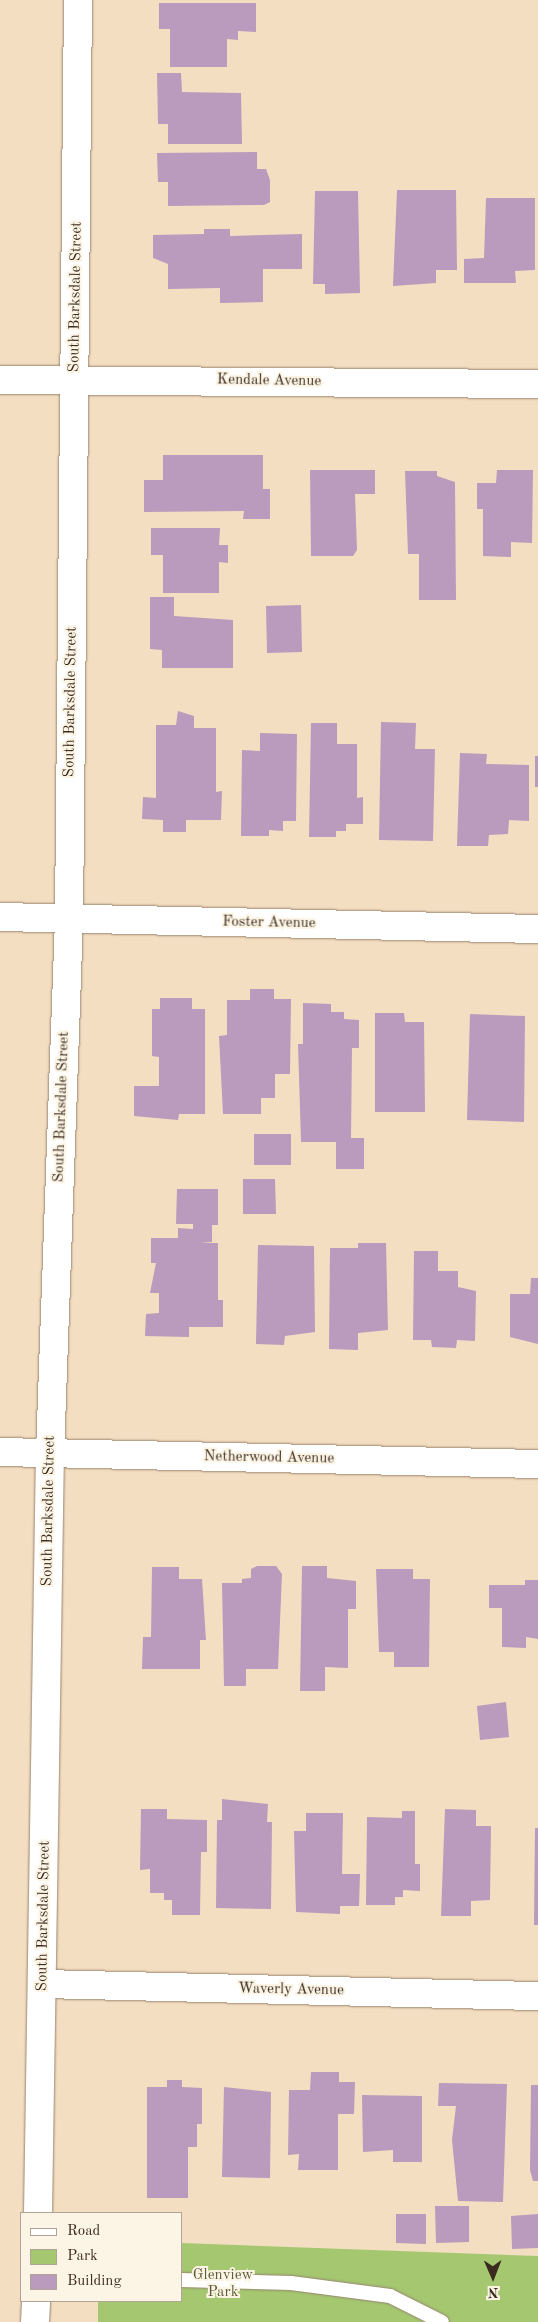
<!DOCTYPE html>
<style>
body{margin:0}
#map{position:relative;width:538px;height:2322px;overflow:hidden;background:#f4dec1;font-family:"Old Standard TT",serif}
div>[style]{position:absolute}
.green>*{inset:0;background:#a4c770}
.building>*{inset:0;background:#ba9abd}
.roads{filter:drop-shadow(0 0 1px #988470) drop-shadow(0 0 1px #988470)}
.service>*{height:14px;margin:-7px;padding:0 7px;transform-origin:7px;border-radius:7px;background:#fff}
.minor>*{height:28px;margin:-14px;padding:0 14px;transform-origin:14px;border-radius:14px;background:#fff}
span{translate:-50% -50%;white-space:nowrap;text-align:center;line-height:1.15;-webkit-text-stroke:4px #fcf5e5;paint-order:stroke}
.street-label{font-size:15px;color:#3b2a1e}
.park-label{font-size:15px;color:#5a5937}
.legend{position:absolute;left:20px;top:2212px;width:162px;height:90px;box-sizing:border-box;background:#fcf5e5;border:1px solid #afa495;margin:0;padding:6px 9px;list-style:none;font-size:15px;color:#3b2a1e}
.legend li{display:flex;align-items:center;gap:10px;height:25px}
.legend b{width:25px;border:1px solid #afa495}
.north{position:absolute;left:468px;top:2252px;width:50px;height:50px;-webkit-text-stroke:4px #fcf5e5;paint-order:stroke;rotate:179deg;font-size:14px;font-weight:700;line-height:20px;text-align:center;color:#3b2a1e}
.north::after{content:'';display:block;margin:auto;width:18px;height:22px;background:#3b2a1e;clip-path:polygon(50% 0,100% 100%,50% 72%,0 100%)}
</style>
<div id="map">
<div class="green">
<i style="clip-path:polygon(181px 2243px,538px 2256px,538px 2322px,98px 2322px,98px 2301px,181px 2301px)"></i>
</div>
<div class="building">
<i style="clip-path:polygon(159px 3px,256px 3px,256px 32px,238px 31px,238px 40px,227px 39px,227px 67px,170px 67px,170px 29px,159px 29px)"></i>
<i style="clip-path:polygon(157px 73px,181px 73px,182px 92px,241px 93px,242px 144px,168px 144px,168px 124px,158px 124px)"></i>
<i style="clip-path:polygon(257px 152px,257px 169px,266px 169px,270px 180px,270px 202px,264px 205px,168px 206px,168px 182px,158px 182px,157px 153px)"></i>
<i style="clip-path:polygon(397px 190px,456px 190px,457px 270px,436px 270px,436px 283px,393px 286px)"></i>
<i style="clip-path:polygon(315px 191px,358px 191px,360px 293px,325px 294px,325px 284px,313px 284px)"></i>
<i style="clip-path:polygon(486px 198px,535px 198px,535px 270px,515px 271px,516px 283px,464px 283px,464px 259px,484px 258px)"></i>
<i style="clip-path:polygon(204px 229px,230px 229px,230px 236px,302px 234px,302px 269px,263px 269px,263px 302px,220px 303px,220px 288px,168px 289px,168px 264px,153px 258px,153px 235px,204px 234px)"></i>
<i style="clip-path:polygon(163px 455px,263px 455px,263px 489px,270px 489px,270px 519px,243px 519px,244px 511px,144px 512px,144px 480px,163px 480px)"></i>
<i style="clip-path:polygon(310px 470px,375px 470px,375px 494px,355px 494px,357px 550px,353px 556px,311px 556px)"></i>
<i style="clip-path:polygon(497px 470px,533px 470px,532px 543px,511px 542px,511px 557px,483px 556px,483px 509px,477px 509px,477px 483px,496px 483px)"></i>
<i style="clip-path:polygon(405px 471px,437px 471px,437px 476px,455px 482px,456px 600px,419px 600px,419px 554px,408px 554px)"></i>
<i style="clip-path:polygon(151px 528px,220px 528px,219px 545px,228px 545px,228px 563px,219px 562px,219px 593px,163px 593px,163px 555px,151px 555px)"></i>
<i style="clip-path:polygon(150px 597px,174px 597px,174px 616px,233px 620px,233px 668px,162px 668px,162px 650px,150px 649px)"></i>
<i style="clip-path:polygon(301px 605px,302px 652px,267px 653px,266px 606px)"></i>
<i style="clip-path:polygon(178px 711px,194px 716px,194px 728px,216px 728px,216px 792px,222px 791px,221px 820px,186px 820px,186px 832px,163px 832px,163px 820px,142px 819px,143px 797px,156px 798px,156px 725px,176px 725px)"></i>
<i style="clip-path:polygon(381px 722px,416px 723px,415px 749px,435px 749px,433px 841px,379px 840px)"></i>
<i style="clip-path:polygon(311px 723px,337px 723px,337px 744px,357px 744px,357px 798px,363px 797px,363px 824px,346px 824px,346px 831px,336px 831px,336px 837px,309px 837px)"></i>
<i style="clip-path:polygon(260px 733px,297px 734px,296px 821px,283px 821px,283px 831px,269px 830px,269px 836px,241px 836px,242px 750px,260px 751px)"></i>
<i style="clip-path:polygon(460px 753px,487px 754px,486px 764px,529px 765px,529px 821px,509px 820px,508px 834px,489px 835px,488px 846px,457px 846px)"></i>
<i style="clip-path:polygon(535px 756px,538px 756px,538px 787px,535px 787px)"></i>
<i style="clip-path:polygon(250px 989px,274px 989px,274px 999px,291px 999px,290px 1074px,275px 1074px,275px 1098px,261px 1098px,261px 1114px,223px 1114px,219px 1036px,227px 1035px,227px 1000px,250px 1000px)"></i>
<i style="clip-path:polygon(160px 998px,192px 998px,192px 1009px,205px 1009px,205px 1114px,179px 1114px,178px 1120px,134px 1116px,134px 1086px,159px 1086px,159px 1057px,152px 1056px,152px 1009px,160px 1009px)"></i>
<i style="clip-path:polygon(303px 1003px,331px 1004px,331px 1012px,344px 1012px,344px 1019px,359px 1020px,359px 1048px,352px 1048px,351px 1138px,364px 1138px,364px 1169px,336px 1169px,336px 1142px,301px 1142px,298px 1044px,303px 1044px)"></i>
<i style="clip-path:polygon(375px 1013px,404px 1013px,405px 1022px,424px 1022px,425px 1112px,375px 1112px)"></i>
<i style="clip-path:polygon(470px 1014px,525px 1016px,524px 1122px,467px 1120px)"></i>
<i style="clip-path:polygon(254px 1134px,291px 1134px,291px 1165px,254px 1165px)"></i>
<i style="clip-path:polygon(243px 1179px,275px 1179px,276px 1214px,243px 1214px)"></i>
<i style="clip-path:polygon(177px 1189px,218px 1189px,218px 1225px,212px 1225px,212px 1242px,200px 1243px,218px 1243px,218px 1300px,223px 1300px,223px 1327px,189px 1327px,189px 1337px,145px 1336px,146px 1314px,159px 1313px,159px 1293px,150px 1293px,156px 1263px,151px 1263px,151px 1238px,178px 1238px,178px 1228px,193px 1229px,193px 1224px,176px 1224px)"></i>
<i style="clip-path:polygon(358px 1243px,386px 1243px,388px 1330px,358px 1333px,358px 1350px,329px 1349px,330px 1248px,358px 1248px)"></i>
<i style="clip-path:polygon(258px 1245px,314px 1246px,315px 1332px,285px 1336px,284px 1345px,256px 1344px)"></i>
<i style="clip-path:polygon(414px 1251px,438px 1251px,438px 1271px,458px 1271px,458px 1287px,476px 1291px,475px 1341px,457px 1340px,456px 1348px,432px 1347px,431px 1340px,413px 1340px)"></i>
<i style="clip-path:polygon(531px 1278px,538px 1278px,538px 1344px,510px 1337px,510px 1294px,530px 1294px)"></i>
<i style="clip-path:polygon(257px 1566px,276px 1566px,282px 1574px,278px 1669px,246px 1669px,246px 1686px,224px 1686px,222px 1583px,242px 1583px,242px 1579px,251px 1578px,251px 1569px)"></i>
<i style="clip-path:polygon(302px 1566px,327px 1566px,327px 1578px,356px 1581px,356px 1609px,348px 1609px,348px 1668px,325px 1667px,325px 1691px,300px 1691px)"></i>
<i style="clip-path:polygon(152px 1567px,179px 1567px,179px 1579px,202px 1579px,206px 1640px,200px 1640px,200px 1669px,142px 1669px,143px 1637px,151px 1637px)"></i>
<i style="clip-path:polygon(376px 1569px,413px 1569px,413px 1579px,430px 1579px,429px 1667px,394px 1667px,394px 1652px,379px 1652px)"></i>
<i style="clip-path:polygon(525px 1580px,538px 1580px,538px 1639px,526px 1637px,526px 1648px,502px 1647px,502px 1608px,489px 1608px,489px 1585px,525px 1585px)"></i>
<i style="clip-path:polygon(506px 1702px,509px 1737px,480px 1740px,477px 1706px)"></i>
<i style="clip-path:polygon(222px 1799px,268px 1804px,267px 1822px,272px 1822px,271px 1909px,216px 1908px,217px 1820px,222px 1820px)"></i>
<i style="clip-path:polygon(141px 1809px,167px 1809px,167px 1819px,207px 1820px,207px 1852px,201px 1852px,200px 1915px,172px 1915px,172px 1900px,164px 1900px,164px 1893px,150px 1893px,150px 1869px,140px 1870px)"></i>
<i style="clip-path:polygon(445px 1809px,476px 1810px,476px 1826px,491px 1826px,490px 1900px,471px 1901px,471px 1916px,441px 1916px)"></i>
<i style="clip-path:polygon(402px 1811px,415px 1811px,415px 1864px,420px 1864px,420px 1891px,403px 1890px,403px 1897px,395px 1897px,395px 1905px,366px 1905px,367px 1817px,402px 1818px)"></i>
<i style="clip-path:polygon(306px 1813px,343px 1813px,342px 1874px,360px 1874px,359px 1906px,340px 1906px,340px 1914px,296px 1912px,294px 1831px,306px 1831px)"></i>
<i style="clip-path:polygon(535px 1828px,538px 1828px,538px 1925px,534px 1925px)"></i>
<i style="clip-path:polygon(311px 2072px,339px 2072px,339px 2082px,355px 2082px,354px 2114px,338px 2114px,338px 2170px,298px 2170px,299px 2154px,288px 2155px,289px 2090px,310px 2090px)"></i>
<i style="clip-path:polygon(167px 2080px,182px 2080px,182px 2087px,202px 2088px,202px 2124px,197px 2124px,197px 2147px,188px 2147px,188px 2198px,147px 2198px,147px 2087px,167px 2087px)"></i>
<i style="clip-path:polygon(439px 2083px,507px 2084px,503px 2202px,458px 2201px,452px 2140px,456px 2106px,438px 2106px)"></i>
<i style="clip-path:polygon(531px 2085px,538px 2085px,538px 2181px,533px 2181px,530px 2170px)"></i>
<i style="clip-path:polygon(224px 2087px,271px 2092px,270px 2178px,222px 2177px)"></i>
<i style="clip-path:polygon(362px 2095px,422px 2096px,422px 2162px,393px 2162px,393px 2150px,363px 2152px)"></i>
<i style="clip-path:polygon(435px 2206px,469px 2206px,469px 2242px,436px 2243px)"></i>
<i style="clip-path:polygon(396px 2214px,426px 2214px,426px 2244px,396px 2243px)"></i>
<i style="clip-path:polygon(538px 2214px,538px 2248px,512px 2249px,511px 2216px)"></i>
</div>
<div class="roads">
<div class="service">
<i style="left:181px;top:2280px;width:110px;rotate:1.6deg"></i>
<i style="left:291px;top:2283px;width:100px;rotate:7.5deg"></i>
<i style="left:390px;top:2296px;width:58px;rotate:26.6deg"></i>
</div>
<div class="minor">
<i style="left:0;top:380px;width:538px;rotate:0.43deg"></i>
<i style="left:0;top:917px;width:538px;rotate:1.28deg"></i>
<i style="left:0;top:1452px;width:538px;rotate:1.28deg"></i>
<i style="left:43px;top:1984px;width:495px;rotate:1.4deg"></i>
<i style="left:38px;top:2213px;width:760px;rotate:-89.1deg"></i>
<i style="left:50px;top:1453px;width:534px;rotate:-87.96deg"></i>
<i style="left:69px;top:919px;width:919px;rotate:-89.44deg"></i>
<i style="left:35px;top:2322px;width:21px;rotate:-87deg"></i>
</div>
</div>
<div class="street-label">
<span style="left:76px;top:297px;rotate:-89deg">South Barksdale Street</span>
<span style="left:269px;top:381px;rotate:1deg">Kendale Avenue</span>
<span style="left:71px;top:702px;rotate:-89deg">South Barksdale Street</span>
<span style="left:269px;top:923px;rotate:1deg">Foster Avenue</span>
<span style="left:62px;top:1107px;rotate:-88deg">South Barksdale Street</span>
<span style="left:269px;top:1458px;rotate:1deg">Netherwood Avenue</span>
<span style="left:49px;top:1511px;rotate:-89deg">South Barksdale Street</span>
<span style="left:44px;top:1916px;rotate:-89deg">South Barksdale Street</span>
<span style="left:291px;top:1990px;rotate:1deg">Waverly Avenue</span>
</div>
<div class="park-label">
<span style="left:223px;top:2284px">Glenview<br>Park</span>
</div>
<ul class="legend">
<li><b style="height:6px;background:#fff"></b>Road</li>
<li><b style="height:14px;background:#a4c770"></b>Park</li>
<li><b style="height:14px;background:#ba9abd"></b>Building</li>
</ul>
<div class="north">N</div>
</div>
